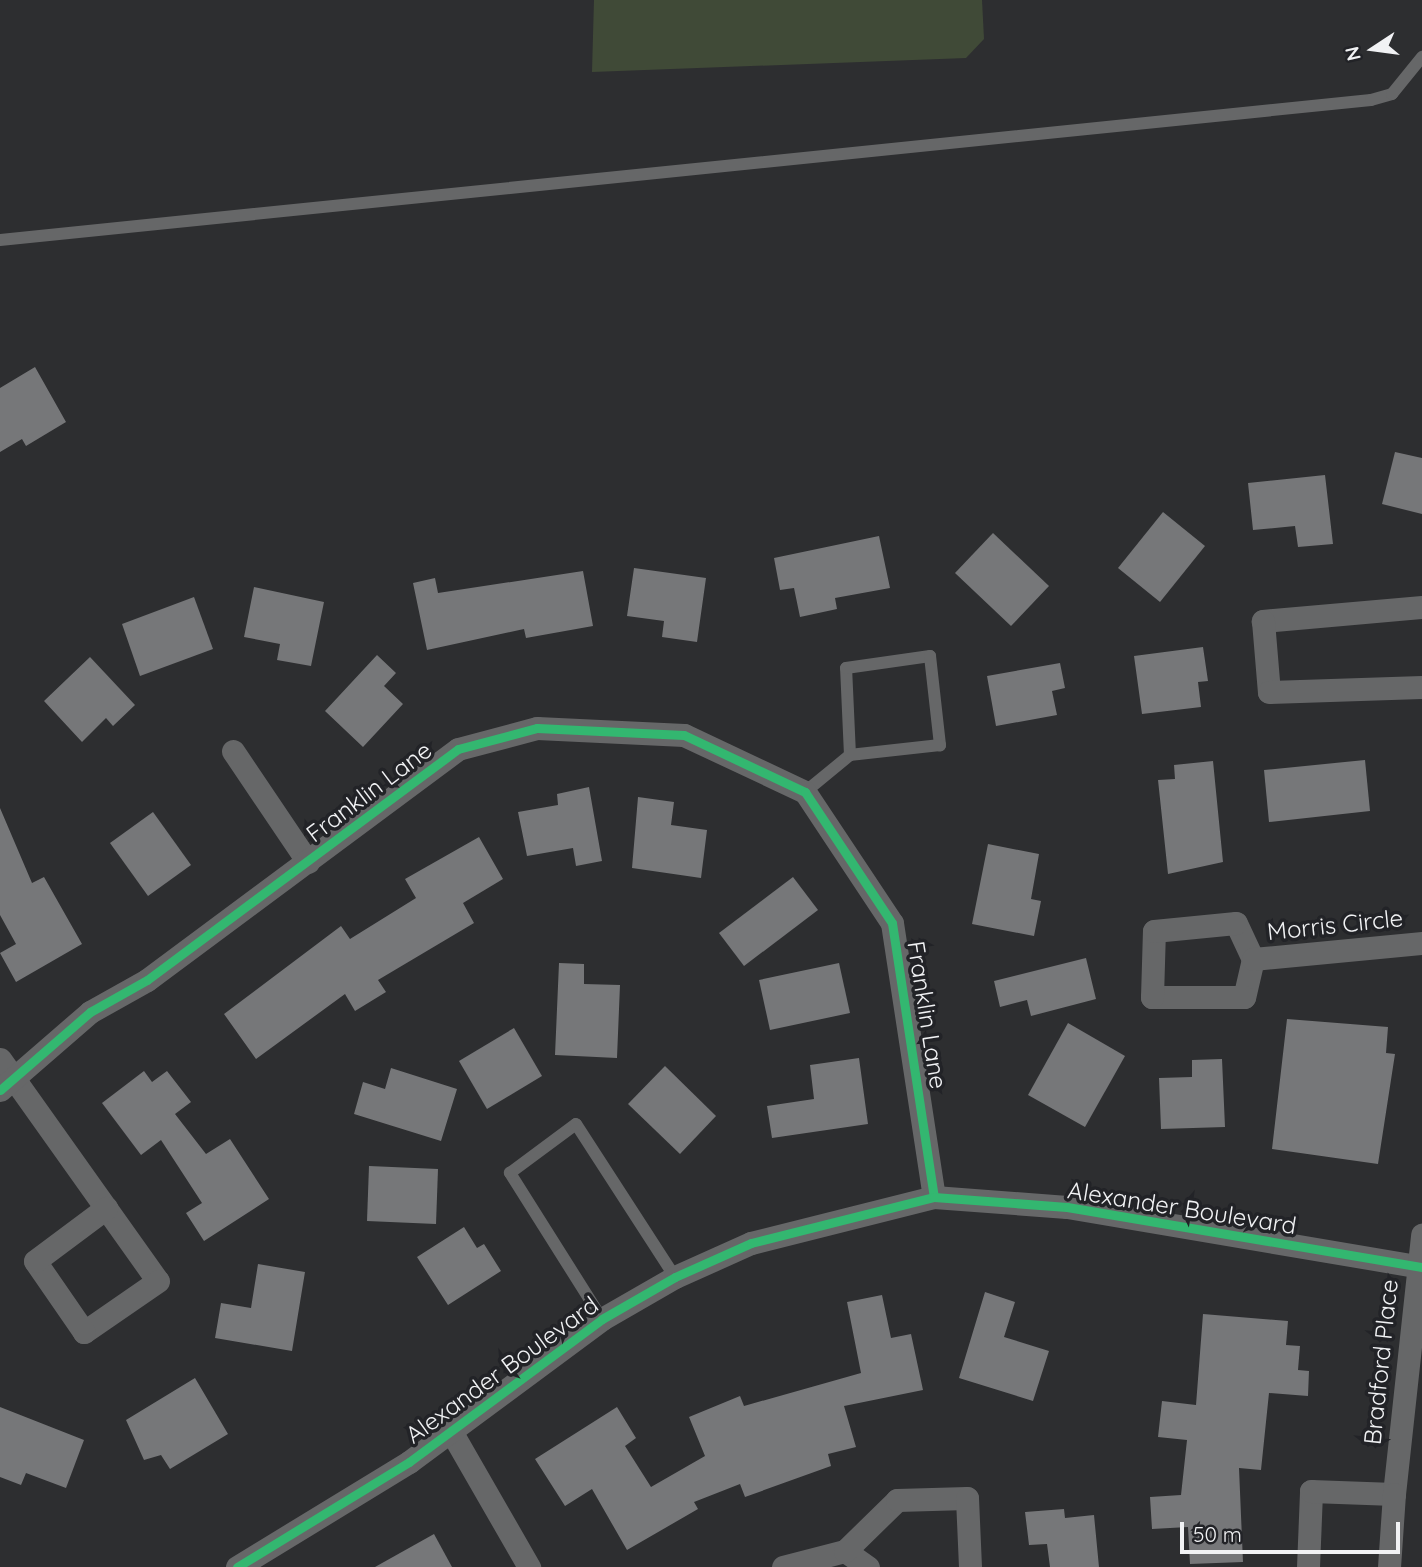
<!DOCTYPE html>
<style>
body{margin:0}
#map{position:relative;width:1422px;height:1567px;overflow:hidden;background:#2d2e30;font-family:Quicksand,sans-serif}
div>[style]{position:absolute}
.green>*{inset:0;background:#404a37}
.building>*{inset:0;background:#767779}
.lane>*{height:12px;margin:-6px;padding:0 6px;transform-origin:6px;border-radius:6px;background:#666768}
.street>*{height:23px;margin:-11.5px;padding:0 11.5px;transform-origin:11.5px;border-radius:11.5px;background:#666768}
.cycleway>*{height:9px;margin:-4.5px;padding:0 4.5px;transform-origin:4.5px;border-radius:4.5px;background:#33b770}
span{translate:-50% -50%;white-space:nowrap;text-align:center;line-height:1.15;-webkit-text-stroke:7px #222327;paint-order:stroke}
.street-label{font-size:24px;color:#f1f2f4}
.north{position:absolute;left:1338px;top:14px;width:70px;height:70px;-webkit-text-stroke:5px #222327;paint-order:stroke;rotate:257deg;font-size:19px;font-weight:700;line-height:28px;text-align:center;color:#f1f2f4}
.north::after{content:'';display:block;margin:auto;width:24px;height:32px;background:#f1f2f4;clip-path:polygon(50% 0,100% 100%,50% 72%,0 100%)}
.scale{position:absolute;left:1180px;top:1522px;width:220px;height:32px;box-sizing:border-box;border:4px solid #f1f2f4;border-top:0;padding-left:9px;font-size:21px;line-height:24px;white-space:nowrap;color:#f1f2f4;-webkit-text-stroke:5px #222327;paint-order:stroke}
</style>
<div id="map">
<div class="green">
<i style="clip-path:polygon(594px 0,982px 0,984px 39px,966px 58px,592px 72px)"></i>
</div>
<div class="building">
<i style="clip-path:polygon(35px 367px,66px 422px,26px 446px,22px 439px,0 452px,0 388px)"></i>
<i style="clip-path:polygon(1395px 452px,1422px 458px,1422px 514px,1382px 504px)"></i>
<i style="clip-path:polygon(1325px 475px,1333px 544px,1298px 547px,1295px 526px,1253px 530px,1248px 483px)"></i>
<i style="clip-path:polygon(1163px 512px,1205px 546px,1160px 602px,1118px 568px)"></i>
<i style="clip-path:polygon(993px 533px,1049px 586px,1011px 626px,955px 573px)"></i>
<i style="clip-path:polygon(879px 536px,890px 588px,835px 598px,837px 609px,800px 617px,794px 588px,780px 590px,774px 558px)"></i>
<i style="clip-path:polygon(634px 568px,706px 578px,697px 642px,662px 637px,664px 621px,627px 616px)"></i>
<i style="clip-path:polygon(583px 571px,593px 626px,526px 638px,524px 629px,427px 650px,413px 583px,435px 578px,438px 593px)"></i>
<i style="clip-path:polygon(254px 587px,324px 602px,311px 666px,277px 660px,280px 644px,244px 637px)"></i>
<i style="clip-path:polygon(194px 597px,213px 649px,140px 676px,122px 624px)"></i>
<i style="clip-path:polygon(1203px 647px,1208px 681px,1198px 682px,1201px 707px,1142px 714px,1134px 656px)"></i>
<i style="clip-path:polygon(377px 655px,396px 673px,384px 686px,403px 704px,363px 747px,325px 711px)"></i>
<i style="clip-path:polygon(90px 657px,135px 705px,113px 726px,106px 718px,82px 742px,44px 701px)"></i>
<i style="clip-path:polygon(1060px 663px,1065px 688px,1052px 691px,1057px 715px,996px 726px,987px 676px)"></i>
<i style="clip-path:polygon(1365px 760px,1370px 811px,1269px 822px,1264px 770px)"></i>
<i style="clip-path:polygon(1213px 761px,1223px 862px,1168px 874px,1158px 780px,1175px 779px,1174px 765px)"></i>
<i style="clip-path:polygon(589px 787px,602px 861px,576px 866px,573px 848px,527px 856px,518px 812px,558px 805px,557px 794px)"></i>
<i style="clip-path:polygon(638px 797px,674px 802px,671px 825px,707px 830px,701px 878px,632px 868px)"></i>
<i style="clip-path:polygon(0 808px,32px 883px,44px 877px,82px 944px,16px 982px,0 953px,16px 944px,0 915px)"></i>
<i style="clip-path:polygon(153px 812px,191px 865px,148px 896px,110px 843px)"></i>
<i style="clip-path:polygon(479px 837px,503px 879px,463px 903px,474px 923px,378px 980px,386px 992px,355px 1011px,345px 994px,256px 1059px,224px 1014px,341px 926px,350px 939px,416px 898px,405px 879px)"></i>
<i style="clip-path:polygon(988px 844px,1039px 854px,1031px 899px,1041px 901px,1034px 936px,972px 924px)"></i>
<i style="clip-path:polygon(793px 877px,818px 910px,744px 966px,719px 933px)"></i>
<i style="clip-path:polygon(1086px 958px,1096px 999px,1031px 1016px,1027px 1000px,1000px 1007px,994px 981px)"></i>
<i style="clip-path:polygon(559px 963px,584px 964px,584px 984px,620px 985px,617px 1058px,555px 1055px)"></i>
<i style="clip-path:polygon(839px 963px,850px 1013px,770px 1030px,759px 980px)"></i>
<i style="clip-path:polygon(1287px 1019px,1388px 1027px,1386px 1053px,1395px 1054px,1378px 1164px,1272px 1149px)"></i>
<i style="clip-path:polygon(1068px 1023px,1125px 1056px,1085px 1127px,1028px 1095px)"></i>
<i style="clip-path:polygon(514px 1028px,542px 1076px,487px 1109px,459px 1061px)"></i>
<i style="clip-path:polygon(859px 1058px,868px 1124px,772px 1138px,767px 1106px,814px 1099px,810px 1065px)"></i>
<i style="clip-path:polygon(1222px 1059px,1225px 1127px,1161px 1129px,1159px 1078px,1192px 1077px,1192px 1060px)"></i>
<i style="clip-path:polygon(665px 1066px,716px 1116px,680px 1154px,628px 1104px)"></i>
<i style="clip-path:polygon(391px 1068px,457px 1089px,441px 1141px,354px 1114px,363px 1082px,385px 1089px)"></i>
<i style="clip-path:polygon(144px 1071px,152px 1082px,167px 1071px,191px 1102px,175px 1114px,206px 1154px,230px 1139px,269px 1199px,204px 1241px,186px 1213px,202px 1203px,161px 1140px,141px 1155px,102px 1103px)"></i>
<i style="clip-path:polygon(369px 1166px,438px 1169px,436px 1224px,367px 1221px)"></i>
<i style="clip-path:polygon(464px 1227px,477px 1248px,484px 1244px,501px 1271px,448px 1305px,417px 1257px)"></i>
<i style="clip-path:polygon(258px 1264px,305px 1272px,292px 1351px,215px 1338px,221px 1303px,251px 1308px)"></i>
<i style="clip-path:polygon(985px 1292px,1015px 1302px,1004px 1337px,1049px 1351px,1033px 1401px,959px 1378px)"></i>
<i style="clip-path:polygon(882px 1295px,891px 1338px,911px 1334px,923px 1390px,844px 1406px,856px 1447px,828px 1454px,831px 1466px,745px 1497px,740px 1484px,694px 1502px,698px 1509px,627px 1550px,592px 1489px,565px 1506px,535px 1459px,617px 1407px,636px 1438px,625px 1446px,651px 1487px,705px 1456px,689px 1417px,740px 1396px,744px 1406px,861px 1373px,847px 1302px)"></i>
<i style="clip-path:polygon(1203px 1314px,1288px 1321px,1286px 1345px,1300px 1346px,1298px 1370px,1309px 1371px,1308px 1396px,1269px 1393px,1261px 1470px,1239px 1468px,1243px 1562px,1190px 1564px,1188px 1527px,1152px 1529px,1150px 1497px,1181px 1495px,1187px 1440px,1158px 1437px,1162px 1401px,1196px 1405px)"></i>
<i style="clip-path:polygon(195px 1378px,228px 1434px,170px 1469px,161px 1455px,144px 1460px,126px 1420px)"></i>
<i style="clip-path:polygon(0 1407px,84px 1440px,66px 1488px,26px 1473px,21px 1485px,0 1477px)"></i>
<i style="clip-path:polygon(1064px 1509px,1065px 1518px,1094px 1515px,1099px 1567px,1050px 1567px,1047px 1544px,1029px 1545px,1025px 1512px)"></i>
<i style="clip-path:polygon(434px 1534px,452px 1567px,375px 1567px)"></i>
</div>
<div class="lane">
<i style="left:0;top:240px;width:1378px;rotate:-5.83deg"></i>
<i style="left:1371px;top:100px;width:22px;rotate:-16deg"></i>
<i style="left:1392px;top:94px;width:48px;rotate:-51deg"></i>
<i style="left:805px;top:792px;width:58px;rotate:-39.4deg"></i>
<i style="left:850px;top:755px;width:87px;rotate:-92.6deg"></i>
<i style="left:846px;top:668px;width:85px;rotate:-8.1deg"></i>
<i style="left:930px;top:656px;width:90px;rotate:83.6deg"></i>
<i style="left:940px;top:745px;width:91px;rotate:173.7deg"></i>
<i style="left:602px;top:1319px;width:173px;rotate:-122.2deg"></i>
<i style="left:510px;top:1173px;width:82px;rotate:-36.6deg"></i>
<i style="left:576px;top:1124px;width:182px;rotate:57.1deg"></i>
</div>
<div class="street">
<i style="left:1422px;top:607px;width:160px;rotate:175deg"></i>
<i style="left:1263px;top:621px;width:71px;rotate:85.2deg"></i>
<i style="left:1269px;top:692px;width:153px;rotate:-1.9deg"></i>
<i style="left:233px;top:751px;width:134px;rotate:56deg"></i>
<i style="left:1236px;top:923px;width:40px;rotate:65deg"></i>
<i style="left:1253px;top:959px;width:39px;rotate:103deg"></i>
<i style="left:1244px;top:997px;width:92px;rotate:180deg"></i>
<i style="left:1152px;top:997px;width:66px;rotate:-88.3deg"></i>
<i style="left:1154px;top:931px;width:82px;rotate:-5.6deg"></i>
<i style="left:1253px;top:959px;width:170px;rotate:-5.4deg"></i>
<i style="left:0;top:1059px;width:272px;rotate:54.6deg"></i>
<i style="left:158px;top:1281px;width:90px;rotate:145.4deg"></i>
<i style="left:84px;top:1332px;width:86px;rotate:-124.6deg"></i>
<i style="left:35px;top:1261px;width:89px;rotate:-36.7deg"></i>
<i style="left:0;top:1090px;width:119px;rotate:-40.9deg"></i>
<i style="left:90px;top:1012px;width:65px;rotate:-29.3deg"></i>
<i style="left:147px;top:980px;width:387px;rotate:-36.6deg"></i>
<i style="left:458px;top:749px;width:82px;rotate:-14.9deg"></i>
<i style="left:537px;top:728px;width:147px;rotate:2.7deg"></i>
<i style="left:684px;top:735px;width:134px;rotate:25.2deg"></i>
<i style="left:805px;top:792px;width:157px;rotate:56.4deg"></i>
<i style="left:892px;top:923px;width:277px;rotate:81.3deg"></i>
<i style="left:452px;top:1433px;width:155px;rotate:60.1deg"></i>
<i style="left:845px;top:1551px;width:28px;rotate:35deg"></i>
<i style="left:237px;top:1567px;width:202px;rotate:-31.4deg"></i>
<i style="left:409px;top:1462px;width:240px;rotate:-36.5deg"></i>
<i style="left:602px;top:1319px;width:84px;rotate:-29.9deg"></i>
<i style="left:675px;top:1277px;width:83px;rotate:-24.1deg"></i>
<i style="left:751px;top:1243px;width:189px;rotate:-14.1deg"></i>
<i style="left:934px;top:1197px;width:133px;rotate:4.3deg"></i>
<i style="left:1067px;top:1207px;width:360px;rotate:9.6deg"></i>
<i style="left:783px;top:1567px;width:64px;rotate:-14.5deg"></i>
<i style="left:845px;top:1551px;width:73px;rotate:-44.4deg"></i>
<i style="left:897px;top:1500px;width:70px;rotate:-1.6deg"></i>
<i style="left:967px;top:1498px;width:69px;rotate:87.5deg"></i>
<i style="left:1308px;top:1567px;width:76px;rotate:-87.7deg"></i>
<i style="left:1311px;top:1491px;width:83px;rotate:2.1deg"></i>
<i style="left:1394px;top:1494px;width:261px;rotate:-83.8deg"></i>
<i style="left:1389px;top:1567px;width:73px;rotate:-86.1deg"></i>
</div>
<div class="cycleway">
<i style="left:0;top:1090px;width:119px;rotate:-40.9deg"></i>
<i style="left:90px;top:1012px;width:65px;rotate:-29.3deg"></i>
<i style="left:147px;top:980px;width:387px;rotate:-36.6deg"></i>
<i style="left:458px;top:749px;width:82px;rotate:-14.9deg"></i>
<i style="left:537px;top:728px;width:147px;rotate:2.7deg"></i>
<i style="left:684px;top:735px;width:134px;rotate:25.2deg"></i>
<i style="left:805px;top:792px;width:157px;rotate:56.4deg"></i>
<i style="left:892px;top:923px;width:277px;rotate:81.3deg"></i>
<i style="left:237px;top:1567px;width:202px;rotate:-31.4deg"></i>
<i style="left:409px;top:1462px;width:240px;rotate:-36.5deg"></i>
<i style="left:602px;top:1319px;width:84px;rotate:-29.9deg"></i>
<i style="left:675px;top:1277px;width:83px;rotate:-24.1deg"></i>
<i style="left:751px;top:1243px;width:189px;rotate:-14.1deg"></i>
<i style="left:934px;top:1197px;width:133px;rotate:4.3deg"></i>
<i style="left:1067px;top:1207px;width:360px;rotate:9.6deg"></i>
</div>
<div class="street-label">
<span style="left:369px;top:792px;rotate:-37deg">Franklin Lane</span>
<span style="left:1335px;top:925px;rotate:-6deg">Morris Circle</span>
<span style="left:927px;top:1015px;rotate:81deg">Franklin Lane</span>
<span style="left:1182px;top:1208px;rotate:9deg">Alexander Boulevard</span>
<span style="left:1381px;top:1362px;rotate:-84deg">Bradford Place</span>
<span style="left:502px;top:1370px;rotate:-36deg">Alexander Boulevard</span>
</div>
<div class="north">N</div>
<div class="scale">50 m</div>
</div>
